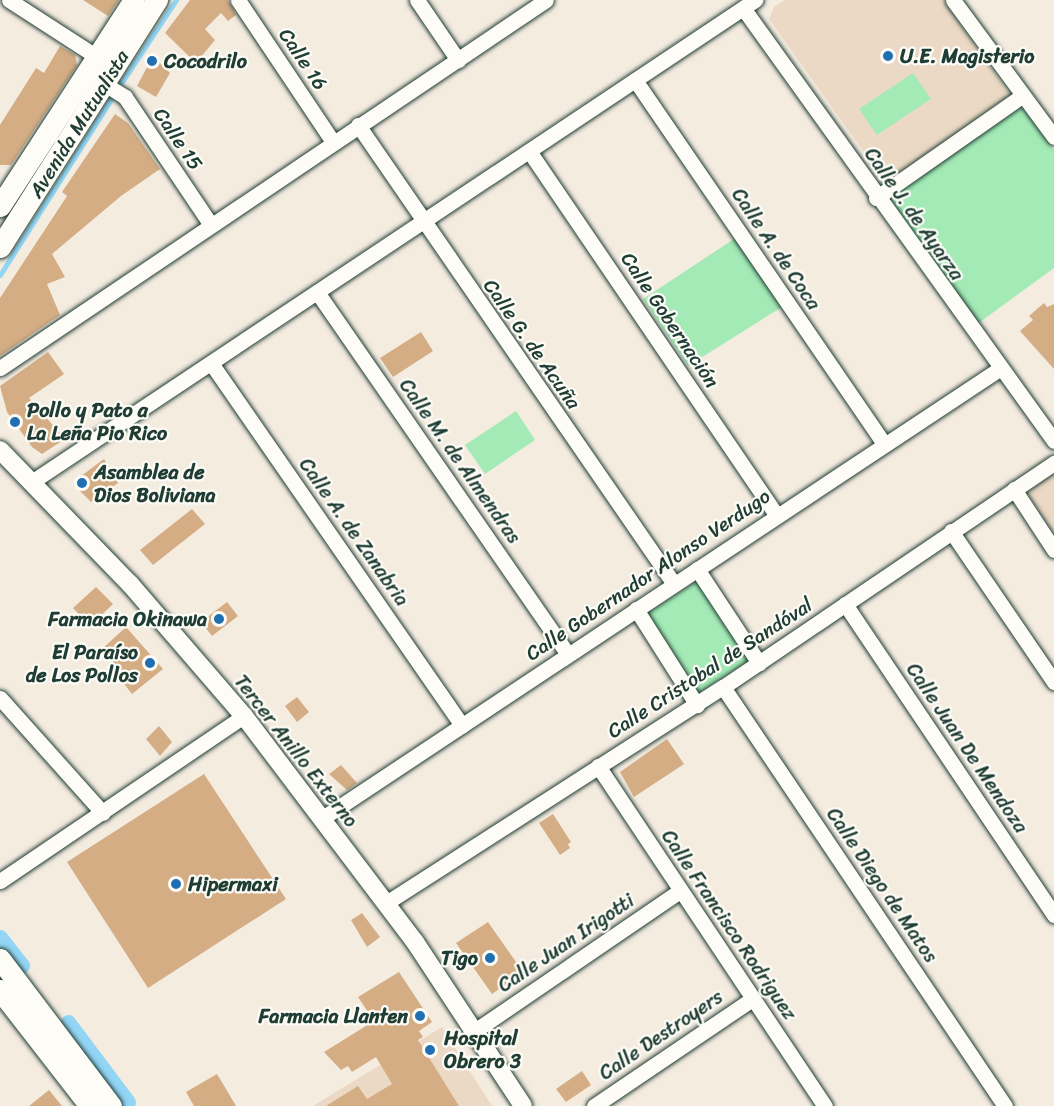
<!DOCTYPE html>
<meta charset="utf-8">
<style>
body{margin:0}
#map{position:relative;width:1054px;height:1106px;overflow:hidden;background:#f5ece0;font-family:Sriracha,sans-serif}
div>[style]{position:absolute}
.built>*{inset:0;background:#ebd9c5}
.green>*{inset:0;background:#a4eab6}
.stream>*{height:4.5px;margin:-2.25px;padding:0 2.25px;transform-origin:2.25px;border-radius:2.25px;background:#93d5f5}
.canal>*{height:15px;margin:-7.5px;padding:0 7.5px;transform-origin:7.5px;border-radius:7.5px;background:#93d5f5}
.building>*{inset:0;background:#d4ad85}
.roads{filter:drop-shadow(0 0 2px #1f3d34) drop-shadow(0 0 2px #1f3d34)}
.minor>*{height:15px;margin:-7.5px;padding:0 7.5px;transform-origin:7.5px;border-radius:7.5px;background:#fdfcf7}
.tertiary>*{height:18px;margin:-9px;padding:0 9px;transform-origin:9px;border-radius:9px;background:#fdfcf7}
.secondary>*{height:21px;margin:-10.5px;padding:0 10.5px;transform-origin:10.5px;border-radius:10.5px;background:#fdfcf7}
.dots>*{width:16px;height:16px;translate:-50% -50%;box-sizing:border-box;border:3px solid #fdfcf7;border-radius:50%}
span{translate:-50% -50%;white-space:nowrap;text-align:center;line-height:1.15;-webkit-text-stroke:4.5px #fdfcf7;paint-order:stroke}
.poi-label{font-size:20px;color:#1f3d34;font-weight:700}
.left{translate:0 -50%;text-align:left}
.right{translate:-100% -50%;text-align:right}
.street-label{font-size:20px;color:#1f3d34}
</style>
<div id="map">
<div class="built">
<i style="clip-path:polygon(785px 0,943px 0,1010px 95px,893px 178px,881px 176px,769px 19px,774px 7px)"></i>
<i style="clip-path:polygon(1054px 472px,1054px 534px,1029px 496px,1031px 487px)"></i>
<i style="clip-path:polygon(442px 1027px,492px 1106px,313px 1106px)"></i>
</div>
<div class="green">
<i style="clip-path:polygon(913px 73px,931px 99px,877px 135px,859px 109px)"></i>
<i style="clip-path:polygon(1018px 109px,1027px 110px,1054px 150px,1054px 268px,976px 325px,892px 206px,894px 196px)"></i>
<i style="clip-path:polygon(737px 237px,785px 305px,688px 366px,643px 299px)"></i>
<i style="clip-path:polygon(516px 411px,535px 440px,485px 474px,465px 445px)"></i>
<i style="clip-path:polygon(697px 581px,748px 656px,747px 662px,695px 695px,645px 615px)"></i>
</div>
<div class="stream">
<i style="left:122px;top:82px;width:98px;rotate:-56.6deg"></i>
<i style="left:0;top:275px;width:206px;rotate:-57.7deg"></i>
</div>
<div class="canal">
<i style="left:0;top:937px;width:36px;rotate:52deg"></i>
<i style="left:68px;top:1022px;width:100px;rotate:53.1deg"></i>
</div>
<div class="building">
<i style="clip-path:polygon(83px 0,119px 0,108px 16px)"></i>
<i style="clip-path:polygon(190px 0,228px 0,236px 15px,228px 21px,221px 13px,205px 29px,215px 40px,196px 63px,165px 33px)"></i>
<i style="clip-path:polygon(60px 46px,75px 55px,77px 65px,11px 165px,0 165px,0 125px,36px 68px,44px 73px)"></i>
<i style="clip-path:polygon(153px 56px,170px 73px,156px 97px,137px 86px)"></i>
<i style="clip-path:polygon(115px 114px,128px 123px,160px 169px,121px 196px,52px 254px,65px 277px,47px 284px,60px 315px,0 356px,0 298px,67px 196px,62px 192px)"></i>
<i style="clip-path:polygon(1044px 303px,1047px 307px,1054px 304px,1054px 369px,1020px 331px,1033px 320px,1029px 316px)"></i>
<i style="clip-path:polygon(421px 332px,433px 351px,393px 377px,380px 358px)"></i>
<i style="clip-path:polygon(48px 352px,64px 374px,29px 398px,65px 439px,42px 454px,32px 447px,7px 412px,0 386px)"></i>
<i style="clip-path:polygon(104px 459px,118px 483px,91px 502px,76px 487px,77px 479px)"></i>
<i style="clip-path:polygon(192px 509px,205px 524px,153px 565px,140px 550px)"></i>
<i style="clip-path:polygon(96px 587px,113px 604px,90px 626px,73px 608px)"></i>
<i style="clip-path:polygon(227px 602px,238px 616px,212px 636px,201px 622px)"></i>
<i style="clip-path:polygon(126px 627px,163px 669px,132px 694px,117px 675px,121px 671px,102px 649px)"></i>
<i style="clip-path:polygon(297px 697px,309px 712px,297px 722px,285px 706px)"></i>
<i style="clip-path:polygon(159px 726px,172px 742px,160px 756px,146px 739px)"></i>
<i style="clip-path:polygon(667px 739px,684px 764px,634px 797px,620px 772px)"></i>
<i style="clip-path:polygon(341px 765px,357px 783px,347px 790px,329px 774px)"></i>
<i style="clip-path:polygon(204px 774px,286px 899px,148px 988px,67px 862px)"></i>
<i style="clip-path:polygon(553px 814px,571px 842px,568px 844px,570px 848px,560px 855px,539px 823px)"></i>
<i style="clip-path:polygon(362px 913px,380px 937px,367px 947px,351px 920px)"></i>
<i style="clip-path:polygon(488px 922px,523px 972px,492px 994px,456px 943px)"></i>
<i style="clip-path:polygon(399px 972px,432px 1022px,419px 1031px,423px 1037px,418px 1040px,459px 1106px,326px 1106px,358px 1086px,367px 1099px,392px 1084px,376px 1057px,352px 1072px,348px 1066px,341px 1070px,324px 1052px,374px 1021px,358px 997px)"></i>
<i style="clip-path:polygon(582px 1071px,591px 1085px,566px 1102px,556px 1089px)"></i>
<i style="clip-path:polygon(217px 1074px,236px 1106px,194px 1106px,186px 1092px)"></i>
<i style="clip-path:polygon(49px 1090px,62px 1106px,29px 1106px)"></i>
</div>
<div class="roads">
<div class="minor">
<i style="left:9px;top:0;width:105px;rotate:32.9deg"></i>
<i style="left:238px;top:0;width:171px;rotate:56.2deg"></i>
<i style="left:417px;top:0;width:73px;rotate:55.7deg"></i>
<i style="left:953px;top:0;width:170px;rotate:53.6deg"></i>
<i style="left:743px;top:8px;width:533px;rotate:54.31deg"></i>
<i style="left:635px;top:80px;width:439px;rotate:55.6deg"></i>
<i style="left:103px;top:83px;width:26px;rotate:32deg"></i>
<i style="left:125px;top:97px;width:154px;rotate:56.1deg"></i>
<i style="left:358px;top:125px;width:557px;rotate:55.45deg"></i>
<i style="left:529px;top:151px;width:439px;rotate:55.8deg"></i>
<i style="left:876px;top:198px;width:179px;rotate:-35deg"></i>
<i style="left:317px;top:292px;width:441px;rotate:55.3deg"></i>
<i style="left:211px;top:363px;width:441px;rotate:55.3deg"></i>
<i style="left:0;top:368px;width:658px;rotate:-33.98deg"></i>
<i style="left:33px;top:481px;width:868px;rotate:-33.67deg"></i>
<i style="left:1014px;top:489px;width:73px;rotate:56.7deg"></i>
<i style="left:951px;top:531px;width:183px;rotate:55.7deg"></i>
<i style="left:697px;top:569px;width:113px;rotate:56.6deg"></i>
<i style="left:845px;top:604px;width:375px;rotate:56.1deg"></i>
<i style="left:636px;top:609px;width:114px;rotate:57.6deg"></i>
<i style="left:723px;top:687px;width:505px;rotate:56.06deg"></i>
<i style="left:0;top:698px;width:154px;rotate:48.2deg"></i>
<i style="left:598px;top:766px;width:409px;rotate:56.3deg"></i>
<i style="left:321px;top:819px;width:814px;rotate:-33.57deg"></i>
<i style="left:0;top:881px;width:295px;rotate:-34.1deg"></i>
<i style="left:386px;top:903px;width:400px;rotate:-32.7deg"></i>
<i style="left:723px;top:687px;width:400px;rotate:-34.1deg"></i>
<i style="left:476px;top:1030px;width:247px;rotate:-34.3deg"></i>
<i style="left:594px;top:1106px;width:191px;rotate:-34.1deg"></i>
</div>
<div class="tertiary">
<i style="left:0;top:450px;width:187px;rotate:45.9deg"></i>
<i style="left:130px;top:584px;width:174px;rotate:49.2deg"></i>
<i style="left:244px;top:716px;width:283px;rotate:52.9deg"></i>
<i style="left:415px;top:942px;width:196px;rotate:56.6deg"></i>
</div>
<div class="secondary">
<i style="left:0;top:206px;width:246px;rotate:-57deg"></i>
<i style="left:0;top:247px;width:293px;rotate:-57.6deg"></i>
<i style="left:0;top:959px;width:184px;rotate:52.9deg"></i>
<i style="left:0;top:990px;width:147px;rotate:52.2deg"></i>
</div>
</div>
<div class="dots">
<i style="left:888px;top:56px;background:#1f6fb2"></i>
<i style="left:152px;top:61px;background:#1f6fb2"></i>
<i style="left:15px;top:422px;background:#1f6fb2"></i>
<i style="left:82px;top:483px;background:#1f6fb2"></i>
<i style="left:219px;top:619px;background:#1f6fb2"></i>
<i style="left:150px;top:663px;background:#1f6fb2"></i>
<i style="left:176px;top:884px;background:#1f6fb2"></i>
<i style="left:490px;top:958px;background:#1f6fb2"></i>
<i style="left:420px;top:1016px;background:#1f6fb2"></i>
<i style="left:430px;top:1050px;background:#1f6fb2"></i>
</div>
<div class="poi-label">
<span class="left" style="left:900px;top:56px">U.E. Magisterio</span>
<span class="left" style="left:164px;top:61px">Cocodrilo</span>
<span class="left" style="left:27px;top:422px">Pollo y Pato a<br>La Leña Pio Rico</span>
<span class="left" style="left:94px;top:484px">Asamblea de<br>Dios Boliviana</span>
<span class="right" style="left:207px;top:619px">Farmacia Okinawa</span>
<span class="right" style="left:138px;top:664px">El Paraíso<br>de Los Pollos</span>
<span class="left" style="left:188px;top:884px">Hipermaxi</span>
<span class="right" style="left:478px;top:958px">Tigo</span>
<span class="right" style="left:408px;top:1016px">Farmacia Llanten</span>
<span class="left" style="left:444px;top:1050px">Hospital<br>Obrero 3</span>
</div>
<div class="street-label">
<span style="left:303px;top:59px;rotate:56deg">Calle 16</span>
<span style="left:79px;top:124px;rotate:-58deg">Avenida Mutualista</span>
<span style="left:178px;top:139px;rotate:56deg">Calle 15</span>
<span style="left:914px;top:214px;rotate:55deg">Calle J. de Ayarza</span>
<span style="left:776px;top:249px;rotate:56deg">Calle A. de Coca</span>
<span style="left:670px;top:320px;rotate:56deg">Calle Gobernación</span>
<span style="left:532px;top:344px;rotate:55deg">Calle G. de Acuña</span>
<span style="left:460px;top:461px;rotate:55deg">Calle M. de Almendras</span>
<span style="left:354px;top:532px;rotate:55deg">Calle A. de Zanabria</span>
<span style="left:648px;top:575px;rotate:-34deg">Calle Gobernador Alonso Verdugo</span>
<span style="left:710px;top:668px;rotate:-33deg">Calle Cristobal de Sandóval</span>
<span style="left:967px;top:748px;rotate:56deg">Calle Juan De Mendoza</span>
<span style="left:296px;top:751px;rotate:52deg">Tercer Anillo Externo</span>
<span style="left:882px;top:885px;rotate:56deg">Calle Diego de Matos</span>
<span style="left:729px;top:925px;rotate:56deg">Calle Francisco Rodriguez</span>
<span style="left:566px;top:943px;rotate:-34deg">Calle Juan Irigotti</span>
<span style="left:661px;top:1035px;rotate:-34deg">Calle Destroyers</span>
</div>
</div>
